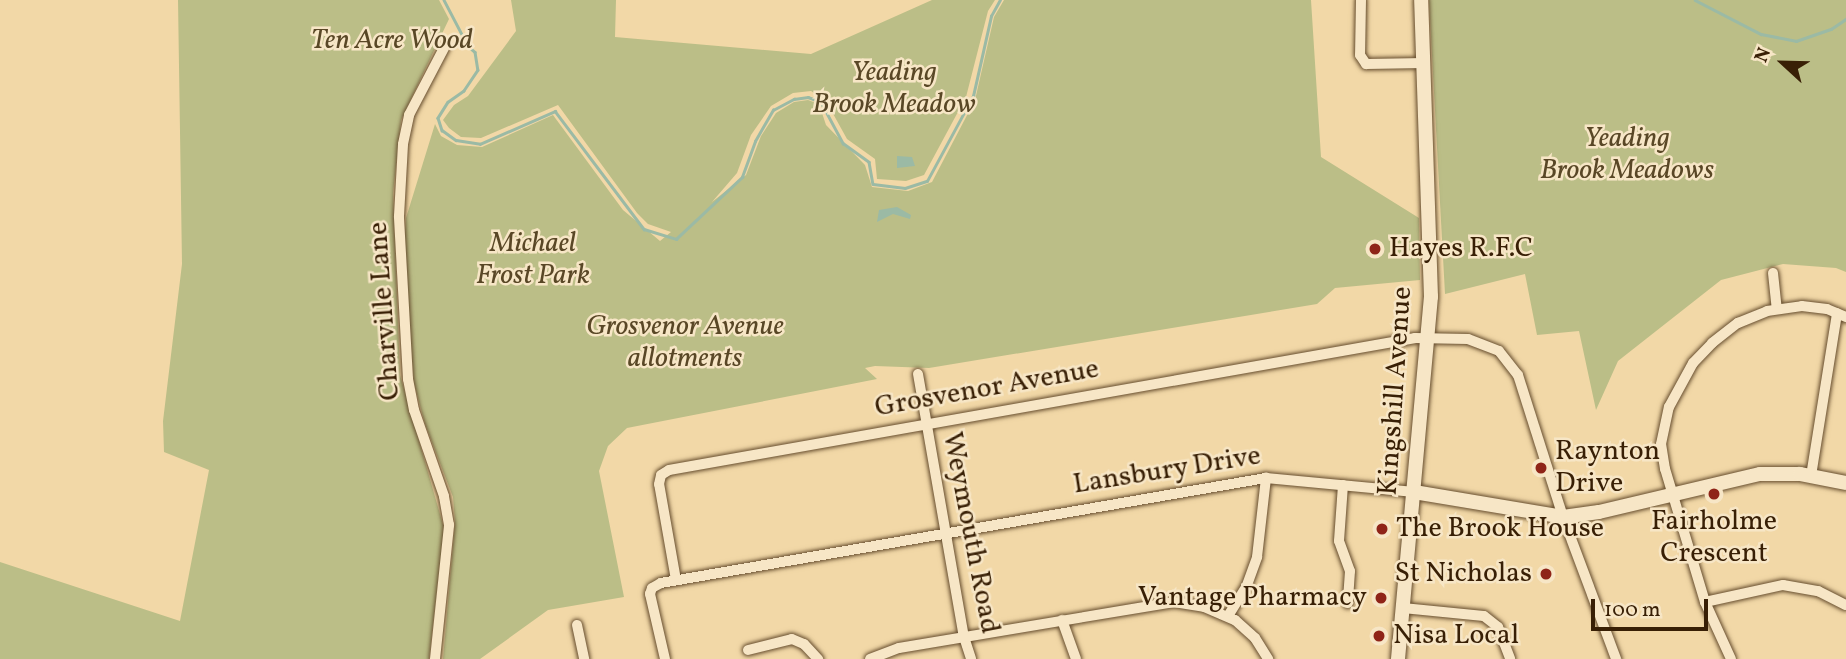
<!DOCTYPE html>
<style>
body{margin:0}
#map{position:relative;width:1846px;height:659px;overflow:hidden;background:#f2d8a7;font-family:Vollkorn,serif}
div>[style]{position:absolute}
.green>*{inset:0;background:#bbbe87}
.water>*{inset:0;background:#9bbaa5}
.stream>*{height:2.5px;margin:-1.25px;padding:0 1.25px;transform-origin:1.25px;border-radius:1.25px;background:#9bbaa5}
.roads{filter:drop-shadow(0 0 2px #664d2e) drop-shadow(0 0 2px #664d2e)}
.street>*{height:10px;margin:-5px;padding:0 5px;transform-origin:5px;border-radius:5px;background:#f7e6c6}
.secondary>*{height:14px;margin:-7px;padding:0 7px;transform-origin:7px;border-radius:7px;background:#f7e6c6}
.dots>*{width:19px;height:19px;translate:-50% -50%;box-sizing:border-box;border:4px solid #f7e6c6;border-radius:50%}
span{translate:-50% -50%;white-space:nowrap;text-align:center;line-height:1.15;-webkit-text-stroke:5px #f7e6c6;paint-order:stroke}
.park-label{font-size:28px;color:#594726;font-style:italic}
.poi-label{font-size:28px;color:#381f05}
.left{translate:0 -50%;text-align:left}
.right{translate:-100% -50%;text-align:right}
.street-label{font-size:28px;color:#381f05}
.north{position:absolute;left:1748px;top:28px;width:70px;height:70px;-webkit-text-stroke:5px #f7e6c6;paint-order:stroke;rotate:292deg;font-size:19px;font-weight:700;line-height:28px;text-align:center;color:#381f05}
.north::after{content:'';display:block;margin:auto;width:24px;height:32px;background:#381f05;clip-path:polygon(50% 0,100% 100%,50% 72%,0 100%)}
.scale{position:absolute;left:1591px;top:599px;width:117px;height:32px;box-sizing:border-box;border:4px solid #381f05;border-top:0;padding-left:9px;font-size:21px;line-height:24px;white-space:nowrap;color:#381f05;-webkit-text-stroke:5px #f7e6c6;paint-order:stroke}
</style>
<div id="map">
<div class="green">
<i style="clip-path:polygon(178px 0,439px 0,449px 19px,401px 120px,393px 193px,400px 375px,444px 528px,429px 659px,0 659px,0 562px,180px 621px,209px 470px,164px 452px,163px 421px,182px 264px)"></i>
<i style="clip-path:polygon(511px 0,616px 0,615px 37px,811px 54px,932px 0,995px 0,988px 11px,966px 97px,924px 175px,906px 181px,877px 179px,875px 159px,847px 139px,826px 101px,811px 91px,793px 93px,771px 106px,751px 135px,737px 173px,712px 202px,746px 175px,761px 136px,776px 113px,794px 102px,808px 100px,819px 104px,826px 125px,865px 165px,872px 187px,908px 191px,932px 182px,975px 100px,994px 17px,1004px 0,1311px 0,1321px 157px,1419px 218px,1420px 280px,1335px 288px,1317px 304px,929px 368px,875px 366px,865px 368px,877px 379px,627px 428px,608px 446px,599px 471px,624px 597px,548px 610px,480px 659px,443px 659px,455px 522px,453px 497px,425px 424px,414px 383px,403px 261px,406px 218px,435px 124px,441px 136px,457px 145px,482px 147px,553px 115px,623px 210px,660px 241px,671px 232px,648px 224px,637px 213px,558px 105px,481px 138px,461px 137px,449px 128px,443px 120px,454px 105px,468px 96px,516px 31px)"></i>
<i style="clip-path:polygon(1429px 0,1846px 0,1846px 272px,1836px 268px,1783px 264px,1721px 280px,1618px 361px,1596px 410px,1579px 331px,1537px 335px,1525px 274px,1445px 294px)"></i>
</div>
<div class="water">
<i style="clip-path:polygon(897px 156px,912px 157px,915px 166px,897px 168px)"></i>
<i style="clip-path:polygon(897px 207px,911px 215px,910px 219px,893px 214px,877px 222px,879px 210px)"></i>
</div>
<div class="stream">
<i style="left:444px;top:0;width:52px;rotate:62.4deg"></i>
<i style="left:468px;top:46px;width:9px;rotate:41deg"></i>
<i style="left:475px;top:52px;width:18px;rotate:81deg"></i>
<i style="left:478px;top:70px;width:25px;rotate:124deg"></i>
<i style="left:464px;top:91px;width:19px;rotate:145deg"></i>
<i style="left:448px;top:102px;width:19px;rotate:122deg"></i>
<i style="left:438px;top:118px;width:13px;rotate:72deg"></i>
<i style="left:442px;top:130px;width:17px;rotate:36deg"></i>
<i style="left:456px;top:140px;width:24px;rotate:9deg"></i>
<i style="left:480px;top:144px;width:82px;rotate:-23.7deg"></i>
<i style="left:555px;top:111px;width:148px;rotate:53deg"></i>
<i style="left:644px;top:229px;width:34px;rotate:17deg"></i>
<i style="left:676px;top:239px;width:91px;rotate:-43.2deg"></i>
<i style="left:742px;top:177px;width:38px;rotate:-70deg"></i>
<i style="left:755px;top:141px;width:36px;rotate:-60deg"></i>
<i style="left:773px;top:110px;width:24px;rotate:-28deg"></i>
<i style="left:794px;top:99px;width:14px;rotate:-8deg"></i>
<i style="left:808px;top:97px;width:14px;rotate:21deg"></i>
<i style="left:821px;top:102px;width:47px;rotate:61.8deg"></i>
<i style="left:843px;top:143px;width:32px;rotate:36deg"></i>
<i style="left:869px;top:162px;width:22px;rotate:80deg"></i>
<i style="left:873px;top:184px;width:32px;rotate:7deg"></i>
<i style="left:905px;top:188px;width:23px;rotate:-18deg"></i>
<i style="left:927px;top:181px;width:97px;rotate:-61.6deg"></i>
<i style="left:973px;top:96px;width:82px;rotate:-77.3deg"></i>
<i style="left:991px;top:16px;width:18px;rotate:-61deg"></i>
<i style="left:1695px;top:0;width:74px;rotate:27.3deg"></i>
<i style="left:1761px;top:34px;width:36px;rotate:11deg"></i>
<i style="left:1796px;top:41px;width:37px;rotate:-19deg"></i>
<i style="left:1831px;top:29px;width:18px;rotate:-34deg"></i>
</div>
<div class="roads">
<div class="street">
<i style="left:1361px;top:0;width:55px;rotate:91deg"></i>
<i style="left:1360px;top:55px;width:11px;rotate:56deg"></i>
<i style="left:1366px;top:64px;width:58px;rotate:-1deg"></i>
<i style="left:1773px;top:273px;width:36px;rotate:84deg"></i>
<i style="left:918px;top:374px;width:267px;rotate:80.1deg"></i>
<i style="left:964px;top:637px;width:23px;rotate:72deg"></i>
<i style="left:1811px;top:476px;width:165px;rotate:-80.9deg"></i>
<i style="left:1343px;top:485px;width:56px;rotate:94.1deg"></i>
<i style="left:1339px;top:541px;width:32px;rotate:70deg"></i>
<i style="left:1350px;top:571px;width:32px;rotate:94deg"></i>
<i style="left:676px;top:580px;width:97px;rotate:-100deg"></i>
<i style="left:659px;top:484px;width:9px;rotate:-77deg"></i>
<i style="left:661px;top:475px;width:9px;rotate:-32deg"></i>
<i style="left:669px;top:470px;width:758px;rotate:-10.03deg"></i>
<i style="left:1415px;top:338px;width:53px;rotate:1.1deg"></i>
<i style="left:1468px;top:339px;width:33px;rotate:21deg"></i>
<i style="left:1499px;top:351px;width:31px;rotate:52deg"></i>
<i style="left:1518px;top:375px;width:149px;rotate:72.4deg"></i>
<i style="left:1563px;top:517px;width:152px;rotate:69.5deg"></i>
<i style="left:1705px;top:602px;width:80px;rotate:-12.3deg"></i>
<i style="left:1783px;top:585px;width:36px;rotate:10deg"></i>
<i style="left:1818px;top:591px;width:31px;rotate:27deg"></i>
<i style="left:1403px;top:608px;width:81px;rotate:5.6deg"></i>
<i style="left:1484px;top:616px;width:18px;rotate:38deg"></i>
<i style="left:1498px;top:627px;width:34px;rotate:69deg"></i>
<i style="left:1228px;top:616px;width:36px;rotate:-58deg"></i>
<i style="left:1247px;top:585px;width:30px;rotate:-70deg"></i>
<i style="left:1257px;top:557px;width:80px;rotate:-83.5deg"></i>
<i style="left:1062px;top:620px;width:41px;rotate:70.3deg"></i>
<i style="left:577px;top:625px;width:35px;rotate:78deg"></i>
<i style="left:748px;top:650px;width:45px;rotate:-14deg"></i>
<i style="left:792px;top:639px;width:13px;rotate:23deg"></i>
<i style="left:804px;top:644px;width:21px;rotate:47deg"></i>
<i style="left:435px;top:659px;width:135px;rotate:-84deg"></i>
<i style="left:449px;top:525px;width:29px;rotate:-100deg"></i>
<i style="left:444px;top:496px;width:91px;rotate:-109.2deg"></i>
<i style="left:414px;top:410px;width:32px;rotate:-101deg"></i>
<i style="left:408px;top:379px;width:163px;rotate:-93.2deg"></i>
<i style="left:399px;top:216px;width:72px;rotate:-86.8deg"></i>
<i style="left:403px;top:144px;width:30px;rotate:-78deg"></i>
<i style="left:409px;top:115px;width:76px;rotate:-62.4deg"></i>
<i style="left:665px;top:659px;width:67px;rotate:-103deg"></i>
<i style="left:650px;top:594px;width:6px;rotate:-72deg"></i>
<i style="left:652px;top:588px;width:10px;rotate:-29deg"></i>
<i style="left:661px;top:583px;width:614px;rotate:-9.85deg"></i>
<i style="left:1266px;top:478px;width:149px;rotate:5.4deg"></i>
<i style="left:870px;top:659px;width:31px;rotate:-21deg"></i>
<i style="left:899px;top:648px;width:279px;rotate:-9.5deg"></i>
<i style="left:1174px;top:602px;width:30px;rotate:9deg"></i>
<i style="left:1204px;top:607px;width:34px;rotate:23deg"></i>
<i style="left:1235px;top:620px;width:27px;rotate:42deg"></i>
<i style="left:1255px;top:638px;width:25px;rotate:58deg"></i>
<i style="left:1731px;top:659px;width:63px;rotate:-114.5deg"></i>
<i style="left:1705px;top:602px;width:139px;rotate:-106.7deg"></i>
<i style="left:1665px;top:469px;width:25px;rotate:-99deg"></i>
<i style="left:1661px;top:444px;width:38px;rotate:-78deg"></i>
<i style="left:1669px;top:407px;width:50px;rotate:-61.4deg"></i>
<i style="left:1693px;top:363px;width:28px;rotate:-46deg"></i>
<i style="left:1712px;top:343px;width:33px;rotate:-38deg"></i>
<i style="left:1738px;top:323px;width:31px;rotate:-22deg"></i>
<i style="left:1767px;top:311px;width:35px;rotate:-8deg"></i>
<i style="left:1802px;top:306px;width:25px;rotate:7deg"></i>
<i style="left:1827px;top:309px;width:21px;rotate:23deg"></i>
</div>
<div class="secondary">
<i style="left:1414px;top:492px;width:151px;rotate:9.5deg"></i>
<i style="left:1563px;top:517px;width:36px;rotate:-8deg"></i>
<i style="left:1599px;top:512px;width:165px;rotate:-13.3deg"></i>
<i style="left:1760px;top:474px;width:40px"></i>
<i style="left:1800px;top:474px;width:47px;rotate:11.1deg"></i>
<i style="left:1398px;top:659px;width:364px;rotate:-84.8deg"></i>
<i style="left:1431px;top:297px;width:297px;rotate:-91.9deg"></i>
</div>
</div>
<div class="dots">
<i style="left:1375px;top:249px;background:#8f2418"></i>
<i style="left:1541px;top:468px;background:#8f2418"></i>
<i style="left:1714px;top:494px;background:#8f2418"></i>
<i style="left:1382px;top:529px;background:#8f2418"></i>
<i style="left:1546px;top:574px;background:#8f2418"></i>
<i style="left:1381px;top:598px;background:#8f2418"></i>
<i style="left:1379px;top:636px;background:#8f2418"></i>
</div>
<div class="park-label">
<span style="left:392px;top:41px">Ten Acre Wood</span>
<span style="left:894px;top:89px">Yeading<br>Brook Meadow</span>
<span style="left:1627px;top:155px">Yeading<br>Brook Meadows</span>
<span style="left:533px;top:260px">Michael<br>Frost Park</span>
<span style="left:685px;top:343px">Grosvenor Avenue<br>allotments</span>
</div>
<div class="poi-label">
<span class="left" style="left:1389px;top:249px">Hayes R.F.C</span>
<span class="left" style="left:1555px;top:468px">Raynton<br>Drive</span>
<span style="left:1714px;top:538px">Fairholme<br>Crescent</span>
<span class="left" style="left:1396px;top:529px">The Brook House</span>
<span class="right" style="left:1532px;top:574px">St Nicholas</span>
<span class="right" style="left:1367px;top:598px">Vantage Pharmacy</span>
<span class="left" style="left:1393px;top:636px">Nisa Local</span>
</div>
<div class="street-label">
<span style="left:385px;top:311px;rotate:-94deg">Charville Lane</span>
<span style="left:987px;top:389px;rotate:-10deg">Grosvenor Avenue</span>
<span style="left:1396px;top:391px;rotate:-86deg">Kingshill Avenue</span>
<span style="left:1167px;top:471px;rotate:-9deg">Lansbury Drive</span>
<span style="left:970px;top:533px;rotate:79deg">Weymouth Road</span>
</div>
<div class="north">N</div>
<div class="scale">100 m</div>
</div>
